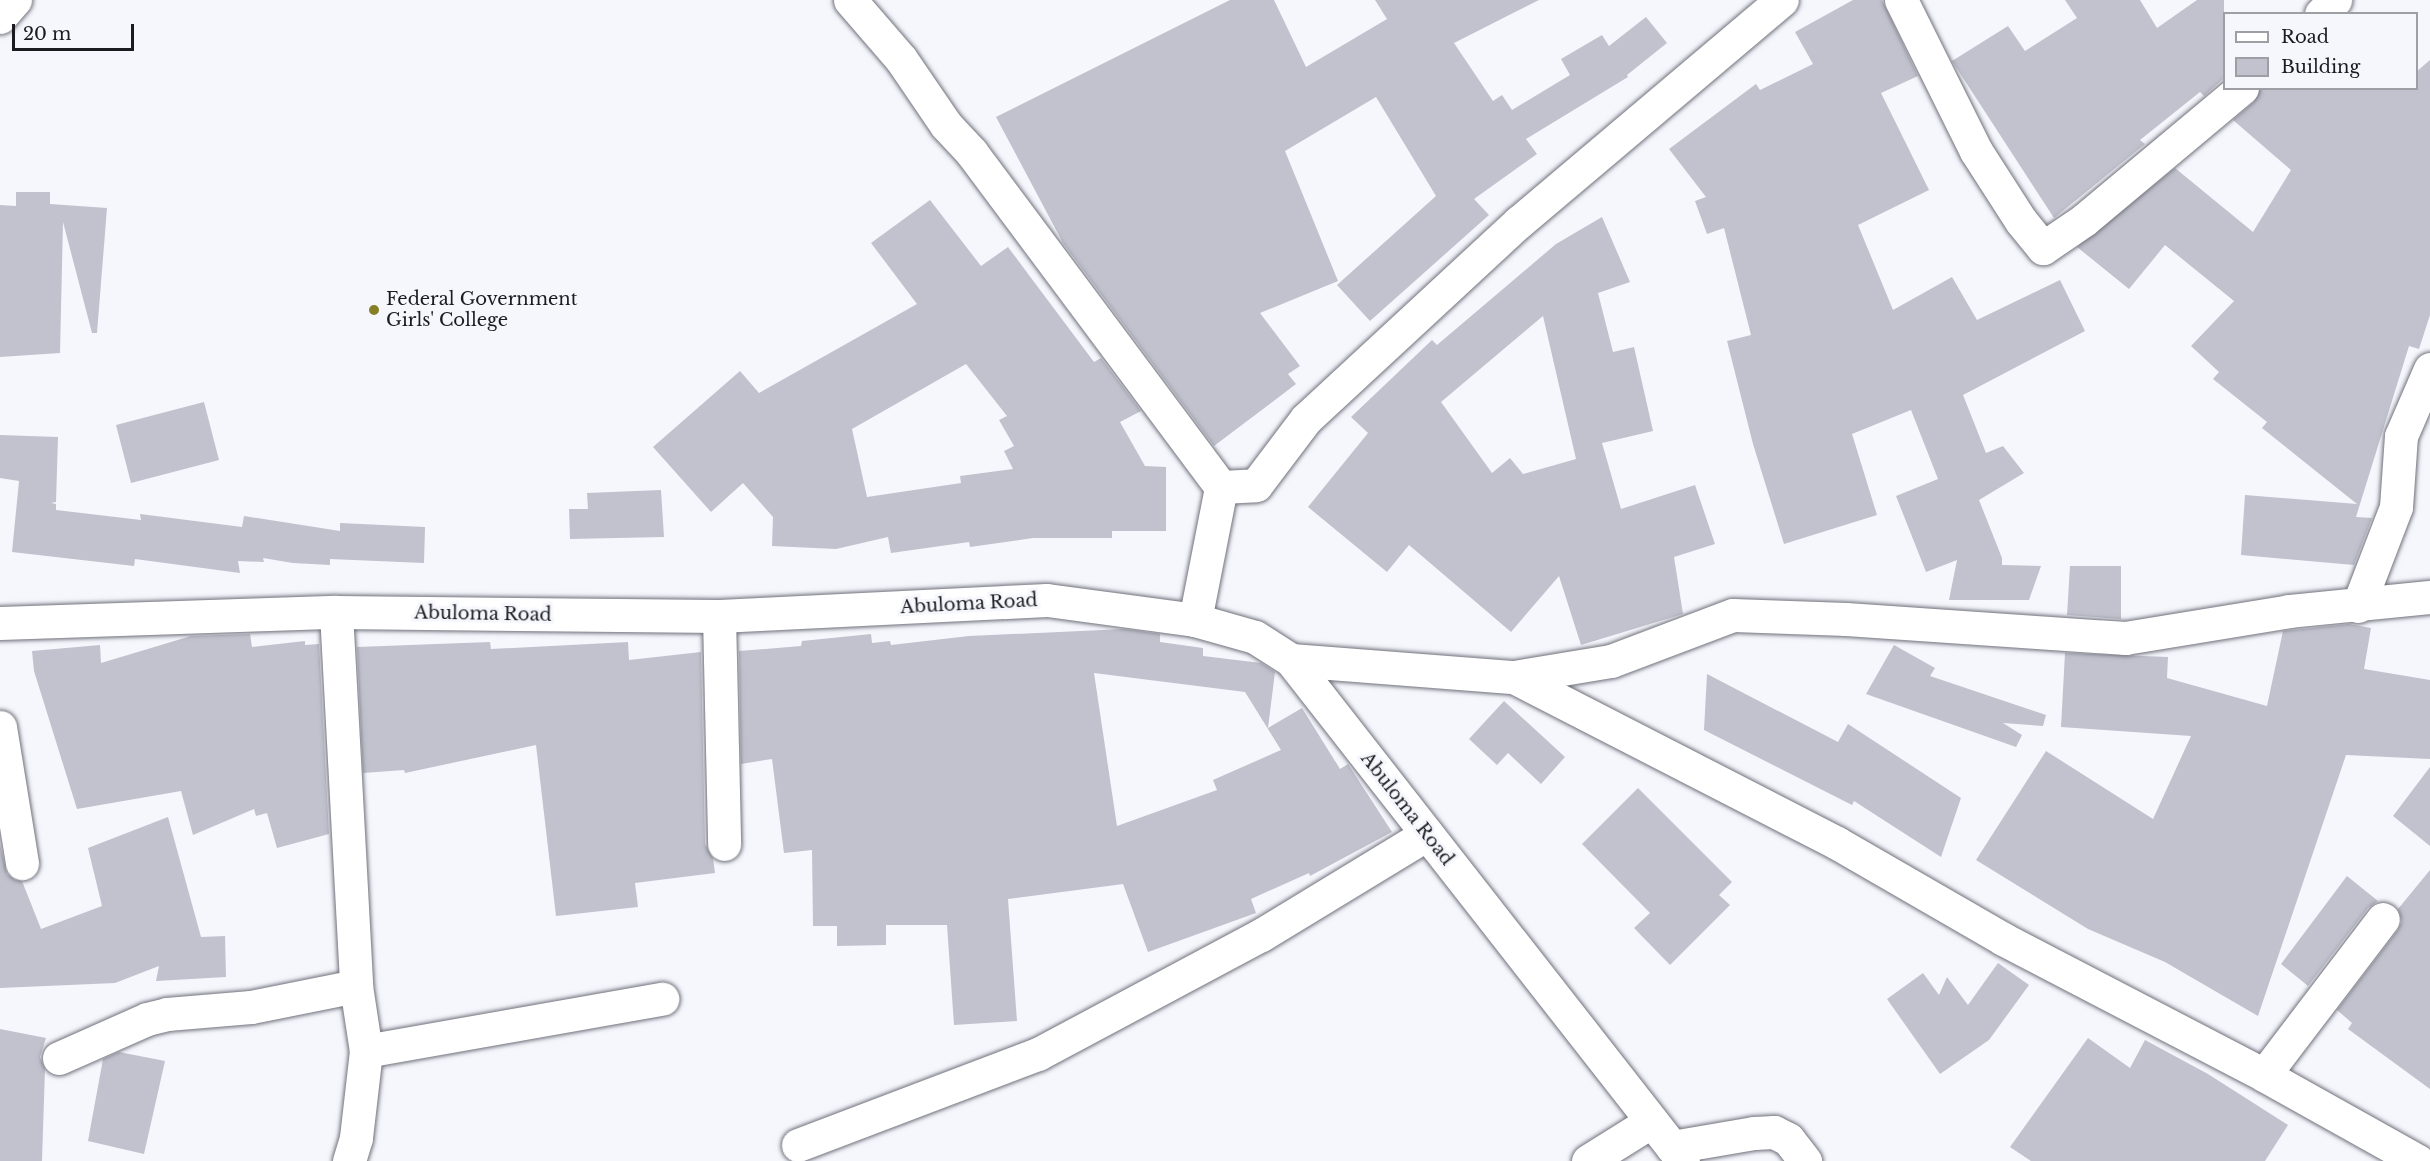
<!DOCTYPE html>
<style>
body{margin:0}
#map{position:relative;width:2430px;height:1161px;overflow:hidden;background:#f6f6fd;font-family:"Libre Baskerville",serif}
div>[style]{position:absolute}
.building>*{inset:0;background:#c2c2ce}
.roads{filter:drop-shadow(0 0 2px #70717b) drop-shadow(0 0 2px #70717b)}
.minor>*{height:33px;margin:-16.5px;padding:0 16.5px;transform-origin:16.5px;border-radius:16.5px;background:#fff}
.dots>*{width:16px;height:16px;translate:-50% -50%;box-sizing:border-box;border:3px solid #f6f6fd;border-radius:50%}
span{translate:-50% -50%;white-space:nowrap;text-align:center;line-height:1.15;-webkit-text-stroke:6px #f6f6fd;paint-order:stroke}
.poi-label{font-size:18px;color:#1b1c20}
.left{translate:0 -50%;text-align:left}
.street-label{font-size:18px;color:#1b1c20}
.legend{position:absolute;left:2223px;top:12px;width:195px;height:78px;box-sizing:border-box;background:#f6f6fd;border:2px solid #9e9fa5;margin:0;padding:8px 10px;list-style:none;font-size:18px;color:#1b1c20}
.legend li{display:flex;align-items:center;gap:12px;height:30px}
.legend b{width:30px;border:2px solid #9e9fa5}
.scale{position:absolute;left:12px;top:24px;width:122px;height:27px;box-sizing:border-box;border:3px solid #1b1c20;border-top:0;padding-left:8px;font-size:18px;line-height:21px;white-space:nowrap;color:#1b1c20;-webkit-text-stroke:4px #f6f6fd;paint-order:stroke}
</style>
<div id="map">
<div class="building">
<i style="clip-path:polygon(1230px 0,1274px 0,1306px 67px,1387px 19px,1375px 0,1539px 0,1454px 43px,1493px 101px,1502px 95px,1512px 110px,1570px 75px,1561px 59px,1602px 35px,1609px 46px,1646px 17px,1667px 43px,1627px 75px,1628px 77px,1526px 139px,1537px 154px,1474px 199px,1489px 215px,1370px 321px,1337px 285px,1436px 196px,1376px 97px,1285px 151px,1338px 281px,1260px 313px,1300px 366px,1288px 374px,1296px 384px,1214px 446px,1063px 243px,996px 117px)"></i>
<i style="clip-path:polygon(1853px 0,1882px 0,1918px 76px,1881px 93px,1929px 190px,1858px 225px,1893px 310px,1952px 277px,1977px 320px,2060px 280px,2085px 331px,1963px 395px,1986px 453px,2003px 446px,2024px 473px,1979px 500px,2002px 558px,2002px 565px,2041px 566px,2029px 600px,1949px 600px,1957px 560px,1926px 572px,1896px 496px,1938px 479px,1911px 410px,1852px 434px,1877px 515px,1784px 544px,1753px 444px,1727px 341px,1751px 335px,1724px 228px,1707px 234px,1695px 201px,1706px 197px,1669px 149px,1756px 84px,1760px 90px,1813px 64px,1795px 32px)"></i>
<i style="clip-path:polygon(2065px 0,2140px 0,2157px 28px,2197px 0,2224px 0,2224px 78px,2204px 96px,2200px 92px,2140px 140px,2145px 144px,2054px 218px,1952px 61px,2008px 26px,2025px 51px,2077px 18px)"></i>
<i style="clip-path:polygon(2430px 60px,2430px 315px,2419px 349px,2409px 346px,2356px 517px,2372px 518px,2354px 565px,2241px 555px,2245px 495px,2357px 504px,2262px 428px,2267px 422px,2213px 379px,2219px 372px,2191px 346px,2234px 301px,2165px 245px,2129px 289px,2077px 247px,2175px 168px,2253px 232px,2291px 170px,2233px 120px,2254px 102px,2260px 88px,2416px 88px,2416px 72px)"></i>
<i style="clip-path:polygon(16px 192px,50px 192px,50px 204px,107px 208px,97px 333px,92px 333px,63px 222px,60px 353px,0 357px,0 205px,16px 206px)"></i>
<i style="clip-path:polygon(evenodd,930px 200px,981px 266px,1008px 247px,1094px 362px,1101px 358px,1141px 411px,1120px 422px,1145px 466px,1166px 467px,1166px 531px,1112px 531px,1112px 538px,1033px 538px,970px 547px,969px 542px,891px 553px,888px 537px,836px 549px,772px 546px,773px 517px,743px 483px,711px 512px,653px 447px,740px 371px,759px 393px,917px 304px,871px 243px,930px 200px,966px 364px,1007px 416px,999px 420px,1014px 446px,1004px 451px,1013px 469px,960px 476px,961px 483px,867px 497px,852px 429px,966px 364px)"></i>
<i style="clip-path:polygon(evenodd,1602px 217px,1630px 282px,1598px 293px,1613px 352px,1634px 347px,1653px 431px,1602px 443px,1621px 509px,1695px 485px,1715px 544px,1674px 557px,1683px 614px,1581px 645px,1559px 576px,1511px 632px,1409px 545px,1387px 572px,1308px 507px,1368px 433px,1351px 417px,1432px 340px,1437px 345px,1556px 244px,1602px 217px,1543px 316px,1576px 459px,1523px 474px,1510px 458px,1492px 473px,1441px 402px,1543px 316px)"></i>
<i style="clip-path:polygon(204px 402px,219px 460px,131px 483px,116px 425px)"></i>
<i style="clip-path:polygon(0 435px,58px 437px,56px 502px,51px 503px,56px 504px,56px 510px,141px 520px,140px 514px,242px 527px,244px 516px,340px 531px,340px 523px,425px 527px,424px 563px,330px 559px,330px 565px,293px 563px,263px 558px,264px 562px,238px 561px,240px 573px,135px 559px,134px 566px,12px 552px,19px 481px,0 478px)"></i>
<i style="clip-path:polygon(661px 490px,664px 537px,570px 539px,569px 509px,588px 509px,587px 493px)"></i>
<i style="clip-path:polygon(2070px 566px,2121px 566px,2121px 619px,2067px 615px)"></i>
<i style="clip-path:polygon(2349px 624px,2371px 628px,2364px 669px,2430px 680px,2430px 759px,2346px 755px,2258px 1016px,2165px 962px,2088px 929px,1976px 860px,2046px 751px,2153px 819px,2191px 736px,2061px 727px,2065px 653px,2168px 657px,2167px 678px,2267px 706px,2283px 631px)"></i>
<i style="clip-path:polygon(evenodd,1124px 629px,1160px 634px,1160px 642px,1203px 648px,1203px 656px,1261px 663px,1275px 672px,1268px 728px,1302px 708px,1340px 769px,1348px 764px,1392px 832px,1310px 876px,1309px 873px,1251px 899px,1256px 913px,1148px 952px,1123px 884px,1008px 899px,1017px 1021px,954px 1025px,947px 925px,886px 925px,886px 945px,837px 946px,837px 926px,813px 926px,812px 850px,784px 853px,772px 759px,741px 764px,739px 651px,801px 646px,802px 641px,871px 634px,872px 643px,890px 641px,891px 645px,969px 636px,1124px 629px,1094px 673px,1245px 692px,1281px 750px,1213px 780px,1217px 790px,1117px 826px,1094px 673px)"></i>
<i style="clip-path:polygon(250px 634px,252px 647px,305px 641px,305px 645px,319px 644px,329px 834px,277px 848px,267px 813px,256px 816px,254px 809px,193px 835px,181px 791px,77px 809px,34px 671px,32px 651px,100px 645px,101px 663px,191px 636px)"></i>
<i style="clip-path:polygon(490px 642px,491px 649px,628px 642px,629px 660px,701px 652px,705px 844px,713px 858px,715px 873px,635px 883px,638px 907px,556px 916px,536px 745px,405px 773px,404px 770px,363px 773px,357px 647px)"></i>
<i style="clip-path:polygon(1894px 645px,1935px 668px,1930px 676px,2046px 715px,2043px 726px,2003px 723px,2022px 735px,2016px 747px,1866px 694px)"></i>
<i style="clip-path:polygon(1707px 674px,1838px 742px,1848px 724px,1961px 798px,1941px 857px,1854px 801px,1852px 805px,1704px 730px)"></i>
<i style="clip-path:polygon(1504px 701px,1565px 757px,1541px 784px,1508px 753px,1497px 765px,1469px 739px)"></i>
<i style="clip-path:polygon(2430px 767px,2430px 846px,2393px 816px)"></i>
<i style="clip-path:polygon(1638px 788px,1732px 882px,1719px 895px,1730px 905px,1670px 965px,1634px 928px,1650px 913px,1582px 844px)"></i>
<i style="clip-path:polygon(168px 817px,201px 937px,225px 936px,226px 977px,156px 981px,159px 966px,115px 983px,0 988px,0 844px,7px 874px,15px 880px,22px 881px,41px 929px,102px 906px,88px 848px)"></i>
<i style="clip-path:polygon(2430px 870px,2430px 1089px,2348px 1029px,2352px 1023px,2337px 1010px,2398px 930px,2402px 921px,2398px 909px)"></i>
<i style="clip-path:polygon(2347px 876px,2378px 901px,2368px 908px,2308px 986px,2281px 964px)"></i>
<i style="clip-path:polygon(1998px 963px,2029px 985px,1989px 1040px,1940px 1074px,1887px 999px,1923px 973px,1939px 995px,1947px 977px,1968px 1005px)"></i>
<i style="clip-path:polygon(0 1029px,46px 1038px,40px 1057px,45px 1069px,42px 1161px,0 1161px)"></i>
<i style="clip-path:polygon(2088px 1038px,2130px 1068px,2145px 1040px,2208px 1074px,2288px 1125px,2265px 1161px,2031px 1161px,2010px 1147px)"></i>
<i style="clip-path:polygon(119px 1052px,165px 1061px,144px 1154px,88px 1141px,103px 1059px)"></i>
</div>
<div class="roads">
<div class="minor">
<i style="left:850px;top:0;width:78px;rotate:49.2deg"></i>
<i style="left:901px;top:59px;width:80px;rotate:55.7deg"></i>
<i style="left:946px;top:125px;width:38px;rotate:47deg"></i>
<i style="left:972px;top:153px;width:417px;rotate:53.3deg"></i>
<i style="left:1901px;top:0;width:169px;rotate:63.6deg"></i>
<i style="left:1976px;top:151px;width:83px;rotate:57.3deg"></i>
<i style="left:2021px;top:221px;width:35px;rotate:51deg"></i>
<i style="left:2043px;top:248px;width:50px;rotate:-34.3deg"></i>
<i style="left:2084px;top:220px;width:206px;rotate:-39.9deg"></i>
<i style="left:2321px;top:14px;width:20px;rotate:-45deg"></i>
<i style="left:0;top:17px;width:23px;rotate:-49deg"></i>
<i style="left:2358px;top:606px;width:106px;rotate:-69deg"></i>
<i style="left:2396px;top:507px;width:71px;rotate:-86deg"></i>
<i style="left:2401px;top:436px;width:73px;rotate:-66.6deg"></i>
<i style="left:336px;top:612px;width:375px;rotate:86.9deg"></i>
<i style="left:356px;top:986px;width:66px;rotate:81.3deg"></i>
<i style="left:366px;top:1051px;width:88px;rotate:96.6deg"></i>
<i style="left:356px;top:1138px;width:24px;rotate:107deg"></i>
<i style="left:719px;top:616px;width:228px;rotate:88.7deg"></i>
<i style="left:1195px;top:620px;width:136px;rotate:-78.9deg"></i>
<i style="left:1221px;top:487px;width:35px;rotate:-3deg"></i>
<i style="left:1256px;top:485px;width:83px;rotate:-52.9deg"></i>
<i style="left:1306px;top:419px;width:290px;rotate:-42.8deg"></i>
<i style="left:1519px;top:222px;width:344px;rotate:-40.2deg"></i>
<i style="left:0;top:623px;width:336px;rotate:-1.9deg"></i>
<i style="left:336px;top:612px;width:383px;rotate:0.6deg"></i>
<i style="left:719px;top:616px;width:328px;rotate:-2.8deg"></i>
<i style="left:1047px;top:600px;width:149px;rotate:7.7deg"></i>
<i style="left:1195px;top:620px;width:62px;rotate:15.8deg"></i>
<i style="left:1255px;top:637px;width:43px;rotate:32.6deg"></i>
<i style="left:1291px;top:660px;width:636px;rotate:51.96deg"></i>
<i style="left:1291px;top:660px;width:224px;rotate:4.4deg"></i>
<i style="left:1514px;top:677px;width:363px;rotate:27.2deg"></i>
<i style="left:1837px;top:843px;width:192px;rotate:30deg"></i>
<i style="left:2003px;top:939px;width:294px;rotate:27.5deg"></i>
<i style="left:2264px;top:1075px;width:176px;rotate:29.2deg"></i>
<i style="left:1514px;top:677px;width:98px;rotate:-9.4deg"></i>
<i style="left:1611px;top:661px;width:130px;rotate:-20.7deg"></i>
<i style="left:1733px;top:615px;width:113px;rotate:2deg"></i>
<i style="left:1846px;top:619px;width:280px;rotate:3.9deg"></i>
<i style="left:2125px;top:638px;width:166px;rotate:-9.3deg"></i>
<i style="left:2289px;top:611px;width:142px;rotate:-5.7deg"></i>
<i style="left:0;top:727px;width:138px;rotate:80.8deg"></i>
<i style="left:366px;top:1051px;width:301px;rotate:-10deg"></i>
<i style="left:59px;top:1058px;width:96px;rotate:-23.9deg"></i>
<i style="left:147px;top:1019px;width:21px;rotate:-14deg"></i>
<i style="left:167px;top:1014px;width:84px;rotate:-4.8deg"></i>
<i style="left:251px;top:1007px;width:107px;rotate:-11.3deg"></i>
<i style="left:2264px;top:1075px;width:196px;rotate:-52.7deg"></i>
<i style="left:798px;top:1145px;width:257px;rotate:-20.8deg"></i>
<i style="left:1038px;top:1054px;width:253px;rotate:-28.1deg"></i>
<i style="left:1261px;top:935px;width:194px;rotate:-31.3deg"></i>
<i style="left:1672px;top:1147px;width:83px;rotate:-9.7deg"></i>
<i style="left:1754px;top:1133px;width:20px;rotate:-3deg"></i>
<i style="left:1774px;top:1132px;width:16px;rotate:27deg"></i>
<i style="left:1788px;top:1139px;width:28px;rotate:52deg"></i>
<i style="left:1588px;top:1161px;width:75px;rotate:-32deg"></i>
</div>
</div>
<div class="dots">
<i style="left:374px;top:310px;background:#867f26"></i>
</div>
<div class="poi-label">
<span class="left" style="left:386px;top:310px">Federal Government<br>Girls' College</span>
</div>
<div class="street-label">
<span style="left:969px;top:604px;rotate:-3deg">Abuloma Road</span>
<span style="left:483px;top:614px;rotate:1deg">Abuloma Road</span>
<span style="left:1407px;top:809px;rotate:52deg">Abuloma Road</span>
</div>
<ul class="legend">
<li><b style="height:8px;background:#fff"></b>Road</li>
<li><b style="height:16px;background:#c2c2ce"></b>Building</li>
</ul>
<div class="scale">20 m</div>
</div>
